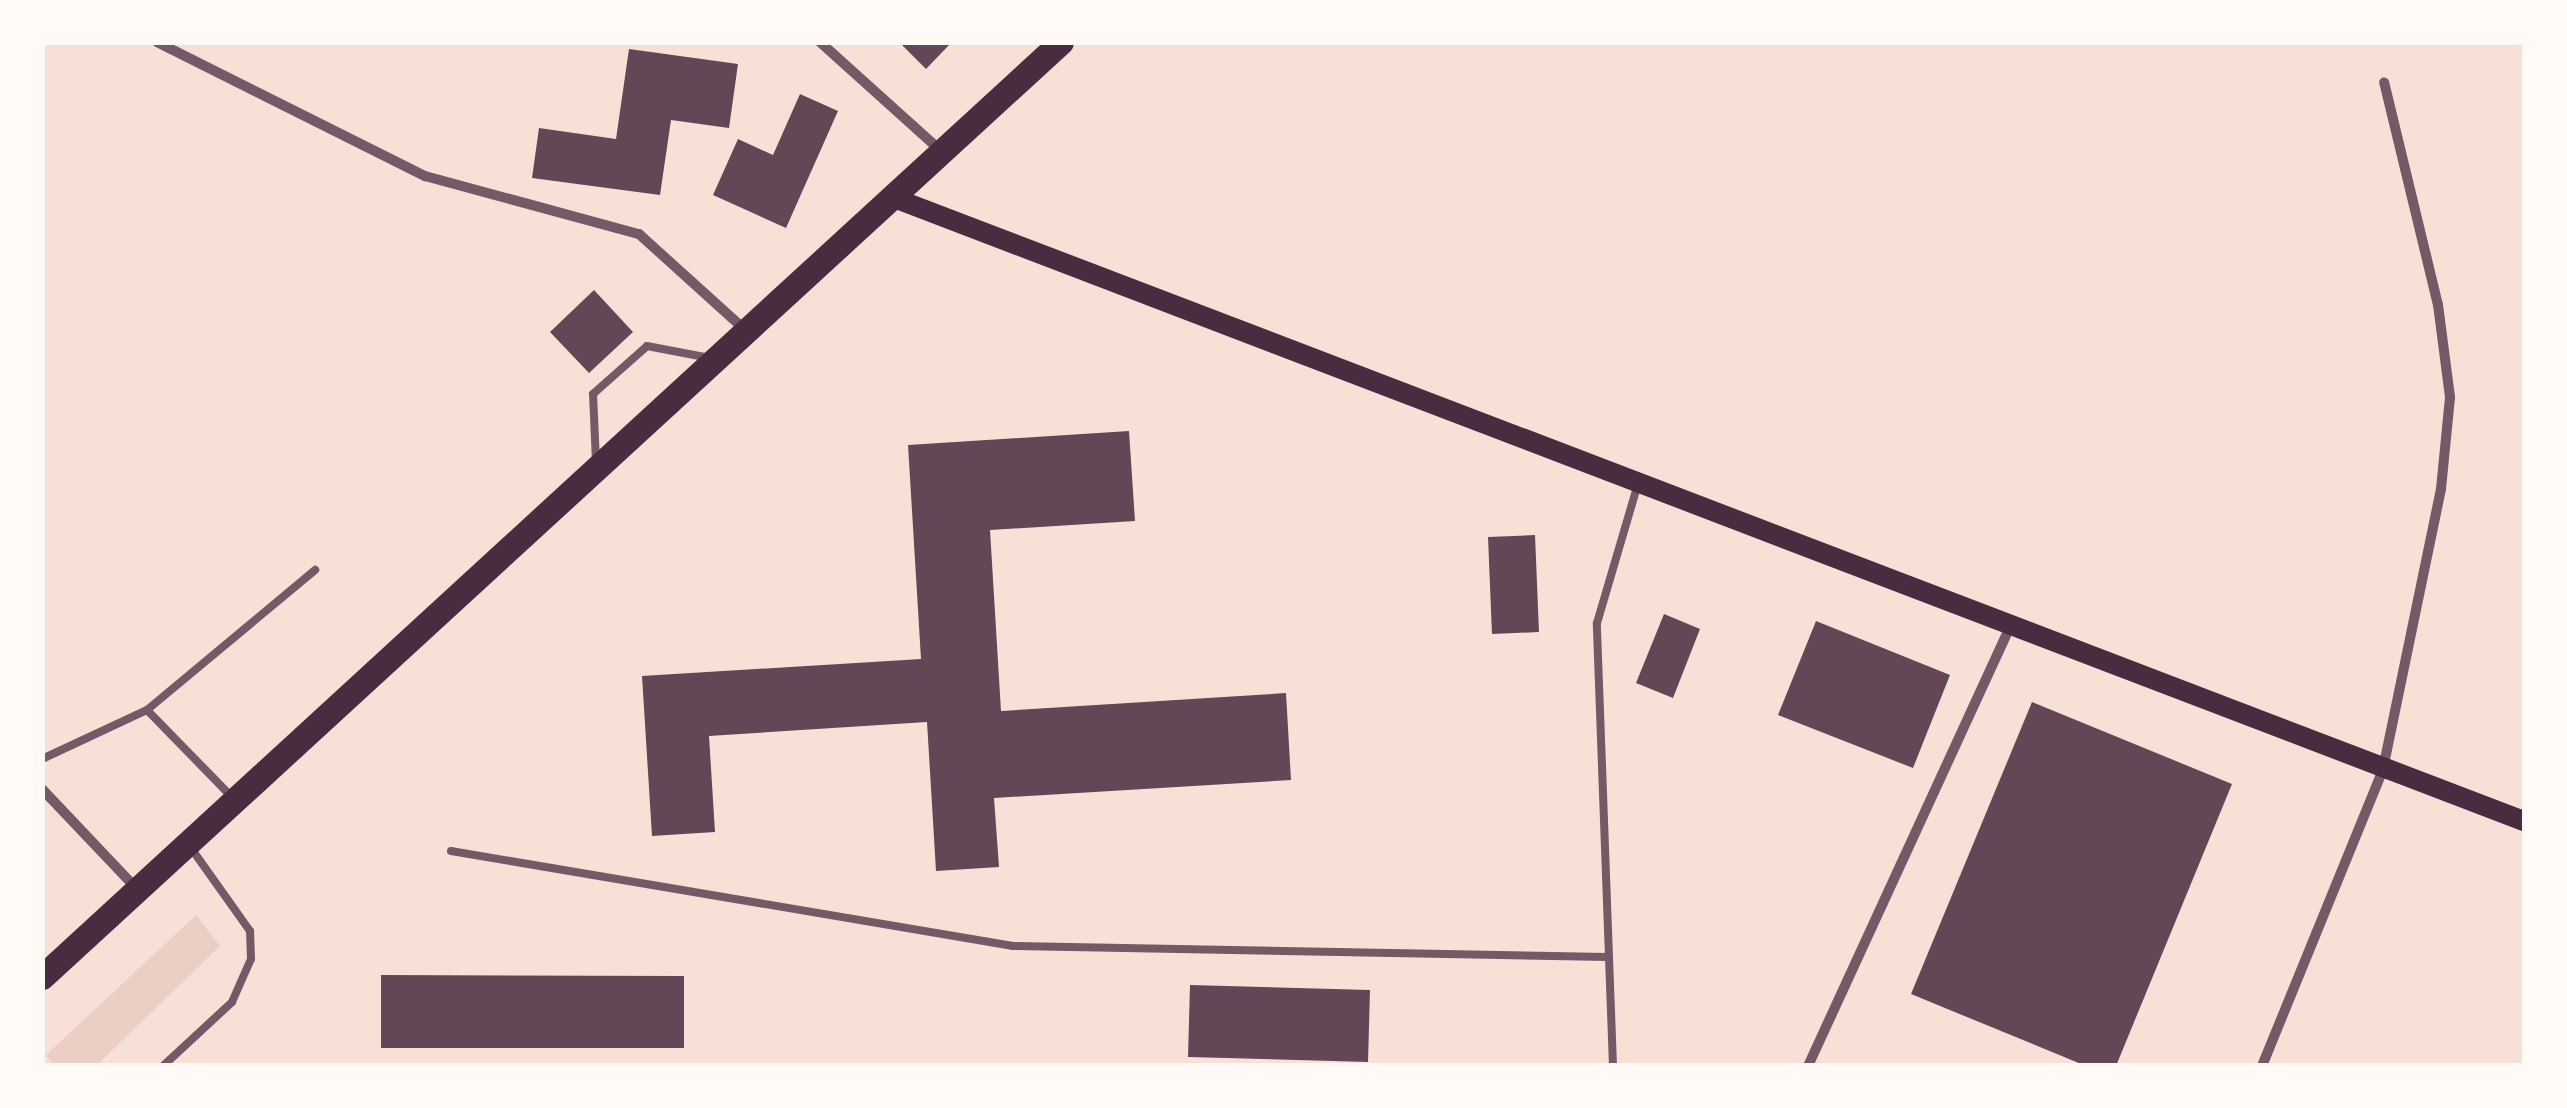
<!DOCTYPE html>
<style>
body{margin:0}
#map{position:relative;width:2567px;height:1108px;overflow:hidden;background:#f7e1d7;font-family:"DejaVu Sans",sans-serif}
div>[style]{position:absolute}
.green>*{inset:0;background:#ebcfc5}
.building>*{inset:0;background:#644757}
.service>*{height:8px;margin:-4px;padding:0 4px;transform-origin:4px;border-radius:4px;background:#755966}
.minor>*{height:10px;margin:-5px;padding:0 5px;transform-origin:5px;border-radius:5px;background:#755966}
.secondary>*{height:20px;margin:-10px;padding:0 10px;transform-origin:10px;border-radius:10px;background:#4a2c40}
.primary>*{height:25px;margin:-12.5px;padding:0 12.5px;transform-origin:12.5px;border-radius:12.5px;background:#4a2c40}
span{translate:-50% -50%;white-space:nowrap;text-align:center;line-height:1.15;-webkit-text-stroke:10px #fffaf5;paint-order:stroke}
.frame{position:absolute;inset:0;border:45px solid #fffaf5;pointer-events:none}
</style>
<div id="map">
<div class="green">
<i style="clip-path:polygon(196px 915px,220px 946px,97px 1065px,53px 1065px,46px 1055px)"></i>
</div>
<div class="building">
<i style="clip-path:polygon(899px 42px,952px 42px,926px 69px)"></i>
<i style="clip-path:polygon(629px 49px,738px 64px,729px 128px,671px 120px,660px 195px,532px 178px,539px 128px,616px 139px)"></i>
<i style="clip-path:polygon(800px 94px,838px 111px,786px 228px,713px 195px,738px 139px,773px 155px)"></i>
<i style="clip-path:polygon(594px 290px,633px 332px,589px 373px,550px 332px)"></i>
<i style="clip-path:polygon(1129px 431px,1135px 521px,990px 530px,1001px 711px,1286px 693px,1291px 780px,994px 798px,999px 867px,936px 871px,927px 722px,709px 736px,715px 832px,652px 836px,642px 676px,921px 659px,908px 445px)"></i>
<i style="clip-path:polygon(1535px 535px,1539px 632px,1492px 634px,1488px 537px)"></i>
<i style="clip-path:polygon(1664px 614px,1700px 629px,1673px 698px,1636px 683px)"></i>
<i style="clip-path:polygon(1816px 621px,1950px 675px,1913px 768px,1778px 715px)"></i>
<i style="clip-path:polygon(2032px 702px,2232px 784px,2116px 1066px,2086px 1066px,1911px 994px)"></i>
<i style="clip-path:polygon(381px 975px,684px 976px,684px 1048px,381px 1048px)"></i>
<i style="clip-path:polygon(1190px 985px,1370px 990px,1368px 1062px,1188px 1057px)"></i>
</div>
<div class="service">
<i style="left:596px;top:462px;width:68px;rotate:-92.5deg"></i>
<i style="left:593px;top:394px;width:72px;rotate:-41.6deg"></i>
<i style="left:647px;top:346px;width:64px;rotate:10.8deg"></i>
<i style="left:147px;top:710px;width:120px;rotate:45.7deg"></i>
<i style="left:42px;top:759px;width:116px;rotate:-25deg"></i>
<i style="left:147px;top:710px;width:219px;rotate:-39.8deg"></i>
<i style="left:451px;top:851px;width:570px;rotate:9.59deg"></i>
<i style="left:1013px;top:946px;width:595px;rotate:1.06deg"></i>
<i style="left:163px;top:1066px;width:94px;rotate:-42.8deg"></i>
<i style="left:232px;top:1002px;width:47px;rotate:-66.2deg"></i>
<i style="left:251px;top:959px;width:28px;rotate:-92deg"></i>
<i style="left:250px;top:931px;width:102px;rotate:-125.4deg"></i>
<i style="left:1613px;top:1066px;width:443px;rotate:-92.1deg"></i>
<i style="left:1597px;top:623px;width:145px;rotate:-73.6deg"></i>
</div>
<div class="minor">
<i style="left:157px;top:42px;width:300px;rotate:26.6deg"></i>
<i style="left:425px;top:176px;width:222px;rotate:15.2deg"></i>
<i style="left:639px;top:234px;width:142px;rotate:42.1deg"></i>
<i style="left:820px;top:42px;width:164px;rotate:42deg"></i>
<i style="left:42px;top:789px;width:137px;rotate:46.5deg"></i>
<i style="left:1808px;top:1066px;width:482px;rotate:-65.3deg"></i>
<i style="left:2262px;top:1066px;width:321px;rotate:-67.8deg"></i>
<i style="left:2383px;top:769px;width:286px;rotate:-78.3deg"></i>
<i style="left:2441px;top:489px;width:92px;rotate:-84.4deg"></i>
<i style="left:2450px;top:397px;width:93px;rotate:-97.4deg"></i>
<i style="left:2438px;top:305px;width:229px;rotate:-103.6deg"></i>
</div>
<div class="secondary">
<i style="left:894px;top:198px;width:1745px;rotate:20.92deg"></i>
</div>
<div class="primary">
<i style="left:42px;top:977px;width:1383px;rotate:-42.54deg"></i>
</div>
<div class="frame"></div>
</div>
